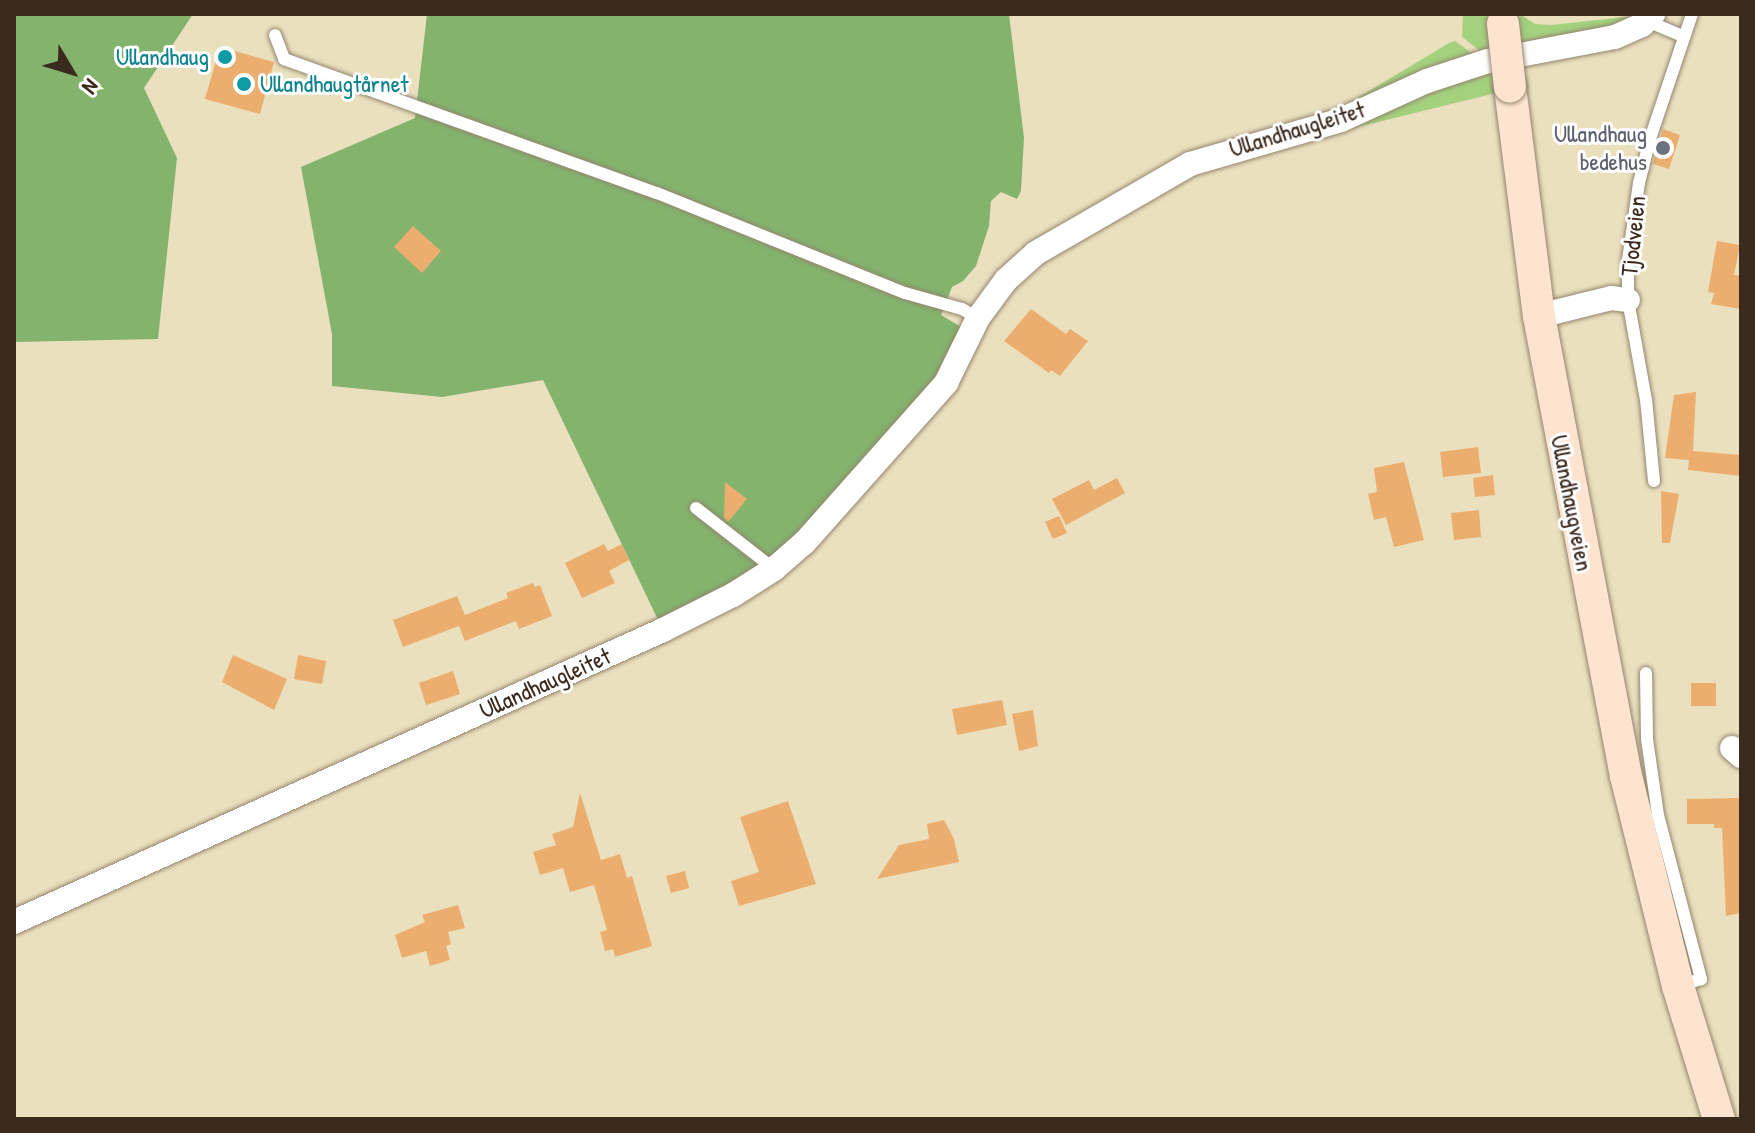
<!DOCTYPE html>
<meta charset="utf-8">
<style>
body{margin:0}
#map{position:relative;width:1755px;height:1133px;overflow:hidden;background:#ebe0be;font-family:"Patrick Hand",sans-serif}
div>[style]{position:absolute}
.green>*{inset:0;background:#a4d17e}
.forest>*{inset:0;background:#83b36d}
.building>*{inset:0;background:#ebae6f}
.roads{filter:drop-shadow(0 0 2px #93856e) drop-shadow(0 0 2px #93856e)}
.lane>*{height:12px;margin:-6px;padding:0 6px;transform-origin:6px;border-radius:6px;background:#fff}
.street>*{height:24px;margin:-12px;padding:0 12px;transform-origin:12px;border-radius:12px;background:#fff}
.secondary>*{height:32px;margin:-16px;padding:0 16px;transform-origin:16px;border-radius:16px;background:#fde4d0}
.bridges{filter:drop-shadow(0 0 2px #93856e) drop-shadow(0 0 2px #93856e)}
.secondary-bridge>*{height:32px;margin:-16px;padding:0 16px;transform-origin:16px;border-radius:16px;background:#fde4d0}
.dots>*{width:22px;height:22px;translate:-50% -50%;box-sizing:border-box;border:4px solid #fff;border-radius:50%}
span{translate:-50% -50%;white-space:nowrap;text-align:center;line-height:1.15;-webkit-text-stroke:6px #fff;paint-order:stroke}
.culture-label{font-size:24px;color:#0d838f}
.right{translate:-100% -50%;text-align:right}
.left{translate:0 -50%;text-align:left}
.street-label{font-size:24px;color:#3b2a1e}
.worship-label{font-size:24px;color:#5b616d}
.frame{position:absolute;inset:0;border:16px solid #3b2a1e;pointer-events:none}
.north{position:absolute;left:32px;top:32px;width:80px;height:80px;-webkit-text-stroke:6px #fff;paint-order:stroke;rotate:128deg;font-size:22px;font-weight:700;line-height:32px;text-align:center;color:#3b2a1e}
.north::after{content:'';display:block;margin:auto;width:28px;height:36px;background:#3b2a1e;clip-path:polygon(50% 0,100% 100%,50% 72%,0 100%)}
</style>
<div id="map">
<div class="green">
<i style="clip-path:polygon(1463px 14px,1487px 14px,1491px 52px,1484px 54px,1462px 37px)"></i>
<i style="clip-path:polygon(1523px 16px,1535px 24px,1551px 25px,1634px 16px,1622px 26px,1518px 45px,1514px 18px)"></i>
<i style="clip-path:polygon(1455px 41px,1476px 56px,1344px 106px,1449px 43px)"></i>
<i style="clip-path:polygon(1493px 67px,1496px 93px,1350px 129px,1368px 117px)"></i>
</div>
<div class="forest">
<i style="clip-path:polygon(14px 14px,193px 14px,144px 88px,177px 158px,158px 339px,14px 342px)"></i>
<i style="clip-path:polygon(427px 14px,1009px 14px,1024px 138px,1021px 191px,1017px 199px,1001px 192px,991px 201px,989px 226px,976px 266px,963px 281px,952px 287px,941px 315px,961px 327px,949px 362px,785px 548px,738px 584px,661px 626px,543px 380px,442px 397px,332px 386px,332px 334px,301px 167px,415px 118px)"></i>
</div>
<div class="building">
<i style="clip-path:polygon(220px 47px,274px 62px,260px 114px,205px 99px)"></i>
<i style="clip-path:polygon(1663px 129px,1680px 135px,1669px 169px,1653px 164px)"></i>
<i style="clip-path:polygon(413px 226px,441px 251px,422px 273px,394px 247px)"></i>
<i style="clip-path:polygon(1717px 241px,1740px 245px,1734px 275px,1741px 276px,1741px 309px,1711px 304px,1714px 293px,1708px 292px)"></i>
<i style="clip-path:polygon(1031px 309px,1066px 334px,1070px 329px,1088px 341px,1060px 376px,1051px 370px,1049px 373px,1004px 341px)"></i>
<i style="clip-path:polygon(1696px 392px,1693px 451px,1741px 455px,1741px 476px,1688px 470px,1689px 460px,1665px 458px,1674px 395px)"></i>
<i style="clip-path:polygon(1478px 447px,1481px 473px,1443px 477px,1440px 452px)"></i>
<i style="clip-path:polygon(1404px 462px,1424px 540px,1394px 547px,1386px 517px,1374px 520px,1368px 494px,1377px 492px,1374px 468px)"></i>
<i style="clip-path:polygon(1493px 475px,1495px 495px,1475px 497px,1473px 478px)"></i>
<i style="clip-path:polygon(1117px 478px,1125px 493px,1066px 525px,1052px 499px,1089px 480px,1094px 490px)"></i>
<i style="clip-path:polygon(725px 482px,747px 499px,728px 522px,724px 518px)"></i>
<i style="clip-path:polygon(1661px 491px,1679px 494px,1670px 543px,1662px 543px)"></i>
<i style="clip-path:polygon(1479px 510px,1481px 537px,1454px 540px,1451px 513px)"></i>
<i style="clip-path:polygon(1059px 516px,1067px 533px,1053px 539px,1045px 522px)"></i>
<i style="clip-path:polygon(604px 544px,608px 551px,622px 544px,629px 560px,609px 571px,615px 583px,582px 598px,565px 563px)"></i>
<i style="clip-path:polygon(533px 583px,535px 587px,540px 585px,552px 616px,519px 629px,516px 621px,465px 641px,459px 626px,403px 647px,393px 620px,457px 596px,465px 615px,508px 598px,506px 593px)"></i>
<i style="clip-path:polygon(233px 655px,287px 679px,274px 710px,222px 682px)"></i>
<i style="clip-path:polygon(298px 655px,326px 661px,322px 684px,294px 679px)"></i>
<i style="clip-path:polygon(453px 671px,460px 694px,426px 705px,419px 683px)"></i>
<i style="clip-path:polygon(1691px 683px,1716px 683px,1716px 706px,1691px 706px)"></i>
<i style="clip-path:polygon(1002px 700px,1007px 725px,957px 735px,952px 709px)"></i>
<i style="clip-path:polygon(1033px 710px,1038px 746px,1019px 751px,1012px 714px)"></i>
<i style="clip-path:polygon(580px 793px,601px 860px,620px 854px,627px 878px,632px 876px,652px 946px,615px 957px,613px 949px,605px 951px,600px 932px,607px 930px,594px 885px,570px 892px,563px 868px,540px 875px,533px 852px,556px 845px,552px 834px,573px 827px)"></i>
<i style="clip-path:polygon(1741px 798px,1741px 913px,1726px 916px,1722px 828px,1714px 828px,1714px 824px,1687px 824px,1687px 799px)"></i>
<i style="clip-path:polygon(788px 801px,816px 884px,739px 906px,731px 881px,759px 872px,740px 817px)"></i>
<i style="clip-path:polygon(944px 820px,954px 839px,959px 862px,877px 879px,899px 845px,929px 839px,927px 824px)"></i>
<i style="clip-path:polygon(685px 871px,689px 888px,671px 893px,666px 876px)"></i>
<i style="clip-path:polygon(458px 905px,465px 928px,448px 932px,451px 944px,446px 946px,450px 960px,430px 966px,426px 951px,402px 958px,395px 935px,425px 922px,422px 915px)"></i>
</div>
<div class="roads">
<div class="lane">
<i style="left:1647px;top:21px;width:39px;rotate:23deg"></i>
<i style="left:275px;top:35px;width:26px;rotate:69deg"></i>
<i style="left:284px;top:59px;width:396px;rotate:19.8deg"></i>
<i style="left:657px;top:193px;width:267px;rotate:22deg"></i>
<i style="left:905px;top:293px;width:59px;rotate:15.7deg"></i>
<i style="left:962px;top:309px;width:18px;rotate:29deg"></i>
<i style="left:1654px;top:481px;width:81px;rotate:-95.6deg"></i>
<i style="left:1646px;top:400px;width:102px;rotate:-100.2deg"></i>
<i style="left:1628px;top:300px;width:40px;rotate:-90deg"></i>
<i style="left:1628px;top:260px;width:78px;rotate:-81.9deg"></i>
<i style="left:1639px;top:183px;width:45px;rotate:-76deg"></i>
<i style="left:1650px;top:139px;width:132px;rotate:-71.4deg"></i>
<i style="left:696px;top:508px;width:99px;rotate:38deg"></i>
<i style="left:1646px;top:673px;width:66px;rotate:89.1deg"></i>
<i style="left:1647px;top:739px;width:77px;rotate:81.8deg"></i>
<i style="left:1658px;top:815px;width:170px;rotate:75.3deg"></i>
<i style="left:1701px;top:979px;width:21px;rotate:163deg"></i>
</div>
<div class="street">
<i style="left:1539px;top:316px;width:74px;rotate:-14deg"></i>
<i style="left:1611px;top:298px;width:17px;rotate:7deg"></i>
<i style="left:1732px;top:748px;width:12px;rotate:42deg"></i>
<i style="left:14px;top:922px;width:712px;rotate:-24.22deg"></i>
<i style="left:663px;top:630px;width:78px;rotate:-26.6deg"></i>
<i style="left:733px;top:595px;width:49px;rotate:-32.4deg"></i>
<i style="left:774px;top:569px;width:41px;rotate:-41.1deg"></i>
<i style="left:805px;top:542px;width:213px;rotate:-48.4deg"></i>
<i style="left:946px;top:383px;width:72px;rotate:-63.8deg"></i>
<i style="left:978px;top:318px;width:47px;rotate:-53.6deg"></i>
<i style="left:1006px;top:280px;width:40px;rotate:-42deg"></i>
<i style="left:1036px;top:253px;width:178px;rotate:-30deg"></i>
<i style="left:1190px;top:164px;width:157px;rotate:-16.2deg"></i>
<i style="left:1341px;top:120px;width:94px;rotate:-24.4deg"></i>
<i style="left:1427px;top:81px;width:64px;rotate:-18.2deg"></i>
<i style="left:1488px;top:61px;width:129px;rotate:-10.7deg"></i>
<i style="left:1615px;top:37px;width:30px;rotate:-24deg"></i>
<i style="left:1642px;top:25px;width:16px;rotate:-45deg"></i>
</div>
<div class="secondary">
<i style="left:1510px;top:87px;width:231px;rotate:82.8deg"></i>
<i style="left:1539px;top:316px;width:468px;rotate:79.3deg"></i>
<i style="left:1626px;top:776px;width:216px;rotate:76.1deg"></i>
<i style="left:1678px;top:986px;width:139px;rotate:72.9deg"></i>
</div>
</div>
<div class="bridges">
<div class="secondary-bridge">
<i style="left:1503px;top:24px;width:63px;rotate:83.7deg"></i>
</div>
</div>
<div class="dots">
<i style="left:225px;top:57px;background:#0f9aa8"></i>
<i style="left:244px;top:84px;background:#0f9aa8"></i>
<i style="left:1663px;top:148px;background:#6b7280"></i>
</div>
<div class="culture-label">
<span class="right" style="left:209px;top:57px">Ullandhaug</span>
<span class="left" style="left:260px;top:84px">Ullandhaugtårnet</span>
</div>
<div class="street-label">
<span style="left:1297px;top:129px;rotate:-17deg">Ullandhaugleitet</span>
<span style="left:1633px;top:236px;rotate:-84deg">Tjodveien</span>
<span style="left:1572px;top:503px;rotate:79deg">Ullandhaugveien</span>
<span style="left:545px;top:683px;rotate:-24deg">Ullandhaugleitet</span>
</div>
<div class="worship-label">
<span class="right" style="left:1647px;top:148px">Ullandhaug<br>bedehus</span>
</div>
<div class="frame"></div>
<div class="north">N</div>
</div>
